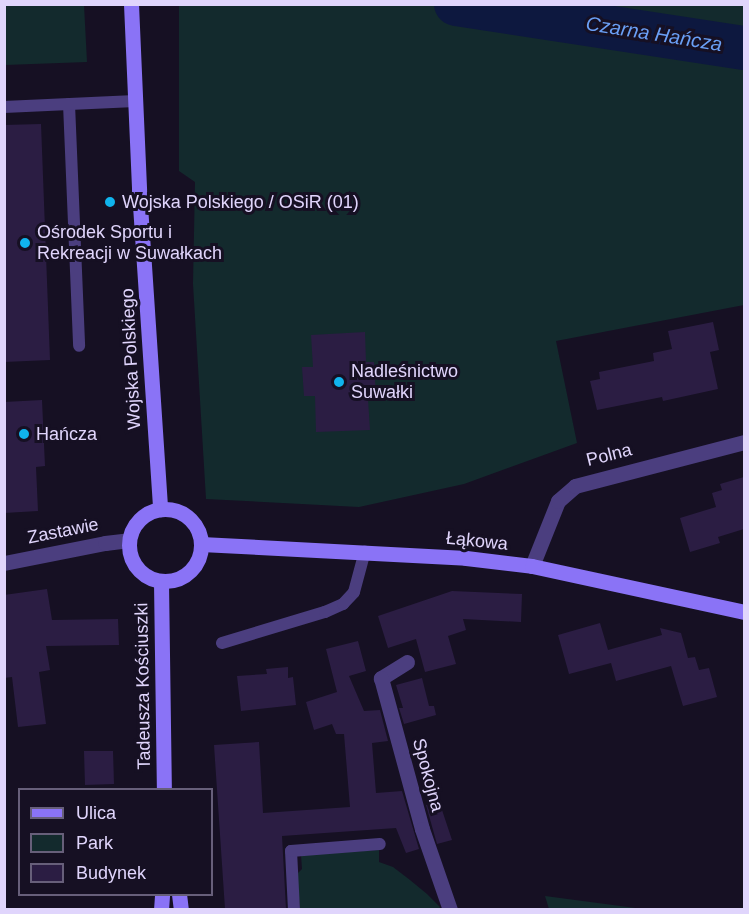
<!DOCTYPE html>
<meta charset="utf-8">
<style>
body{margin:0}
#map{position:relative;width:749px;height:914px;overflow:hidden;background:#161023;font-family:Arial,sans-serif}
div>[style]{position:absolute}
.green>*{inset:0;background:#132a2d}
.river>*{height:44px;margin:-22px;padding:0 22px;transform-origin:22px;border-radius:22px;background:#0d183f}
.building>*{inset:0;background:#2b1d43}
.lane>*{height:12px;margin:-6px;padding:0 6px;transform-origin:6px;border-radius:6px;background:#4b3e7f}
.street>*{height:15px;margin:-7.5px;padding:0 7.5px;transform-origin:7.5px;border-radius:7.5px;background:#4b3e7f}
.secondary>*{height:15px;margin:-7.5px;padding:0 7.5px;transform-origin:7.5px;border-radius:7.5px;background:#8a73f6}
.secondary>.ring{margin:-7.5px;padding:0;box-sizing:content-box;background:none;border:15px solid #8a73f6;border-radius:50%}
.dots>*{width:16px;height:16px;translate:-50% -50%;box-sizing:border-box;border:3px solid #161023;border-radius:50%}
span{translate:-50% -50%;white-space:nowrap;text-align:center;line-height:1.15;-webkit-text-stroke:6px #161023;paint-order:stroke}
.poi-label{font-size:18px;color:#e0d5fc}
.left{translate:0 -50%;text-align:left}
.street-label{font-size:18px;color:#e0d5fc}
.water-label{font-size:20px;color:#6a9ff5;font-style:italic}
.frame{position:absolute;inset:0;border:6px solid #e0d5fc;pointer-events:none}
.legend{position:absolute;left:18px;top:788px;width:195px;height:108px;box-sizing:border-box;background:#161023;border:2px solid #675f7a;margin:0;padding:8px 10px;list-style:none;font-size:18px;color:#e0d5fc}
.legend li{display:flex;align-items:center;gap:12px;height:30px}
.legend b{width:30px;border:2px solid #675f7a}
</style>
<div id="map">
<div class="green">
<i style="clip-path:polygon(4px 5px,84px 5px,87px 62px,5px 65px)"></i>
<i style="clip-path:polygon(179px 5px,744px 5px,744px 305px,556px 341px,577px 443px,464px 484px,359px 507px,206px 499px,193px 284px,195px 182px,179px 171px)"></i>
<i style="clip-path:polygon(379px 850px,379px 862px,393px 867px,410px 880px,427px 894px,440px 907px,439px 909px,300px 909px,297px 874px,302px 869px,301px 855px)"></i>
<i style="clip-path:polygon(545px 896px,643px 909px,549px 909px)"></i>
</div>
<div class="river">
<i style="left:456px;top:4px;width:291px;rotate:8.7deg"></i>
</div>
<div class="building">
<i style="clip-path:polygon(41px 124px,50px 360px,4px 362px,4px 125px)"></i>
<i style="clip-path:polygon(713px 322px,719px 350px,710px 352px,718px 389px,663px 401px,662px 397px,597px 410px,590px 381px,600px 379px,599px 372px,654px 361px,653px 353px,672px 349px,668px 331px)"></i>
<i style="clip-path:polygon(365px 332px,366px 362px,374px 362px,376px 398px,368px 399px,370px 430px,316px 432px,315px 396px,304px 396px,302px 367px,313px 367px,311px 335px)"></i>
<i style="clip-path:polygon(42px 400px,45px 466px,36px 467px,38px 511px,4px 513px,4px 402px)"></i>
<i style="clip-path:polygon(744px 477px,744px 529px,718px 537px,720px 543px,690px 552px,680px 518px,716px 507px,712px 493px,722px 490px,720px 484px)"></i>
<i style="clip-path:polygon(47px 589px,52px 620px,118px 619px,119px 645px,46px 646px,50px 670px,39px 672px,46px 724px,18px 727px,12px 677px,4px 678px,4px 595px)"></i>
<i style="clip-path:polygon(452px 591px,522px 594px,521px 622px,463px 619px,466px 630px,448px 636px,456px 664px,425px 672px,416px 639px,388px 648px,378px 616px)"></i>
<i style="clip-path:polygon(600px 623px,608px 650px,662px 635px,660px 628px,681px 633px,688px 658px,695px 657px,699px 670px,709px 668px,717px 697px,683px 706px,671px 666px,616px 681px,611px 663px,569px 674px,558px 635px)"></i>
<i style="clip-path:polygon(358px 641px,366px 671px,349px 676px,364px 711px,380px 710px,388px 741px,372px 743px,376px 793px,402px 791px,419px 849px,406px 853px,396px 828px,282px 836px,286px 909px,225px 909px,214px 745px,259px 742px,263px 813px,350px 807px,344px 734px,336px 734px,332px 724px,314px 730px,306px 702px,337px 692px,326px 649px)"></i>
<i style="clip-path:polygon(288px 667px,288px 678px,293px 677px,296px 705px,241px 711px,237px 676px,267px 674px,266px 669px)"></i>
<i style="clip-path:polygon(422px 678px,429px 706px,434px 706px,436px 715px,404px 724px,399px 708px,403px 708px,396px 685px)"></i>
<i style="clip-path:polygon(84px 751px,113px 751px,114px 784px,85px 785px)"></i>
<i style="clip-path:polygon(439px 801px,452px 840px,437px 844px,426px 805px)"></i>
</div>
<div class="lane">
<i style="left:69px;top:104px;width:242px;rotate:87.6deg"></i>
<i style="left:4px;top:107px;width:131px;rotate:-2.6deg"></i>
<i style="left:222px;top:643px;width:108px;rotate:-16.8deg"></i>
<i style="left:325px;top:612px;width:20px;rotate:-24deg"></i>
<i style="left:343px;top:604px;width:16px;rotate:-47deg"></i>
<i style="left:354px;top:592px;width:42px;rotate:-75deg"></i>
<i style="left:294px;top:910px;width:59px;rotate:-92.9deg"></i>
<i style="left:291px;top:851px;width:89px;rotate:-4.5deg"></i>
</div>
<div class="street">
<i style="left:4px;top:563px;width:103px;rotate:-11.2deg"></i>
<i style="left:105px;top:543px;width:24px;rotate:-7deg"></i>
<i style="left:532px;top:566px;width:70px;rotate:-68.2deg"></i>
<i style="left:558px;top:501px;width:23px;rotate:-41deg"></i>
<i style="left:575px;top:486px;width:175px;rotate:-14.6deg"></i>
<i style="left:407px;top:662px;width:31px;rotate:148deg"></i>
<i style="left:381px;top:678px;width:156px;rotate:74.8deg"></i>
<i style="left:422px;top:829px;width:86px;rotate:70.9deg"></i>
</div>
<div class="secondary">
<i style="left:131px;top:4px;width:186px;rotate:87.5deg"></i>
<i style="left:139px;top:190px;width:320px;rotate:86.2deg"></i>
<i class="ring" style="left:129px;top:509px;width:57px;height:57px"></i>
<i style="left:201px;top:544px;width:265px;rotate:3deg"></i>
<i style="left:466px;top:558px;width:66px;rotate:6.9deg"></i>
<i style="left:532px;top:566px;width:217px;rotate:12.2deg"></i>
<i style="left:161px;top:582px;width:208px;rotate:89.2deg"></i>
<i style="left:179px;top:894px;width:16px;rotate:83deg"></i>
<i style="left:161px;top:910px;width:16px;rotate:-86deg"></i>
</div>
<div class="dots">
<i style="left:110px;top:202px;background:#10b4ed"></i>
<i style="left:25px;top:243px;background:#10b4ed"></i>
<i style="left:339px;top:382px;background:#10b4ed"></i>
<i style="left:24px;top:434px;background:#10b4ed"></i>
</div>
<div class="poi-label">
<span class="left" style="left:122px;top:202px">Wojska Polskiego / OSiR (01)</span>
<span class="left" style="left:37px;top:243px">Ośrodek Sportu i<br>Rekreacji w Suwałkach</span>
<span class="left" style="left:351px;top:382px">Nadleśnictwo<br>Suwałki</span>
<span class="left" style="left:36px;top:434px">Hańcza</span>
</div>
<div class="street-label">
<span style="left:131px;top:359px;rotate:-93deg">Wojska Polskiego</span>
<span style="left:609px;top:455px;rotate:-14deg">Polna</span>
<span style="left:63px;top:531px;rotate:-11deg">Zastawie</span>
<span style="left:477px;top:541px;rotate:6deg">Łąkowa</span>
<span style="left:143px;top:686px;rotate:-91deg">Tadeusza Kościuszki</span>
<span style="left:428px;top:775px;rotate:75deg">Spokojna</span>
</div>
<div class="water-label">
<span style="left:654px;top:34px;rotate:9deg">Czarna Hańcza</span>
</div>
<div class="frame"></div>
<ul class="legend">
<li><b style="height:8px;background:#8a73f6"></b>Ulica</li>
<li><b style="height:16px;background:#132a2d"></b>Park</li>
<li><b style="height:16px;background:#2b1d43"></b>Budynek</li>
</ul>
</div>
